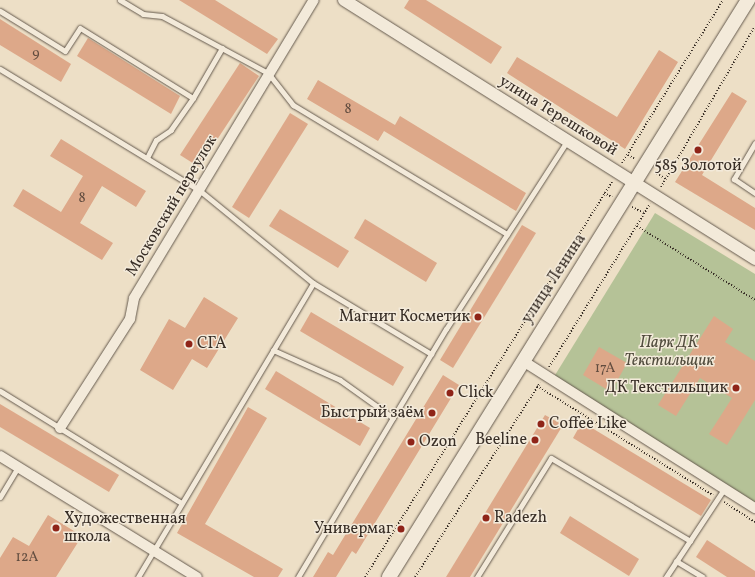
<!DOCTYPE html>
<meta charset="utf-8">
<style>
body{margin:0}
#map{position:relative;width:755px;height:577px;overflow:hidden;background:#eddfc6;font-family:Vollkorn,serif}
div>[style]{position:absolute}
.green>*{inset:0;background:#b5c297}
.building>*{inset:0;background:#dda889}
.path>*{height:2px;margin-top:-1px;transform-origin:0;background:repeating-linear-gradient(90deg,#382e26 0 1px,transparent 0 3px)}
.roads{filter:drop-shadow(0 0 1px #655a4e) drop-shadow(0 0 1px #655a4e)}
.service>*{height:5px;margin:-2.5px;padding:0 2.5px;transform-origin:2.5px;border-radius:2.5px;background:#f3eada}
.minor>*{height:10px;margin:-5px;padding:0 5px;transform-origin:5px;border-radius:5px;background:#f3eada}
.tertiary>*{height:12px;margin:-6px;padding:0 6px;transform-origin:6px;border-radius:6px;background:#f3eada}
.secondary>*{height:14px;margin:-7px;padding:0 7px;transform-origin:7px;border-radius:7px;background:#f3eada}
.dots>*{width:11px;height:11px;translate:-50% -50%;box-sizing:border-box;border:2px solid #f3eada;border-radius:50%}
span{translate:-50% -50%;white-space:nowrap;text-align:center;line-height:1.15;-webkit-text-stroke:3px #f3eada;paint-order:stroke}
.number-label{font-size:14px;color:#614c3f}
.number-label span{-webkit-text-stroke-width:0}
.street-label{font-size:16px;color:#382e26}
.poi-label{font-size:16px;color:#382e26}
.right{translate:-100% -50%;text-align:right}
.left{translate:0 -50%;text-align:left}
.park-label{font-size:16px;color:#514c3d;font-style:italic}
</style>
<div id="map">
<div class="green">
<i style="clip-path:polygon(655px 213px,755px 274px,755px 506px,552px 380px)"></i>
</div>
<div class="building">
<i style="clip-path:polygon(179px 0,215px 0,278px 39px,267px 54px)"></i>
<i style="clip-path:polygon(409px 0,426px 0,502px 47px,491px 64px,404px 8px)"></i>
<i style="clip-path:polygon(0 19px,71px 64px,61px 82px,0 45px)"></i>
<i style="clip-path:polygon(88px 38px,180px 96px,171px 114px,77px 56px)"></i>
<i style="clip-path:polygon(659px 50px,678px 62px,625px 149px,507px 73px,517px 57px,617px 117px)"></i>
<i style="clip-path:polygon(240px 63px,259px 76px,199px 167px,180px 155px)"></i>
<i style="clip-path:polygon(318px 80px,395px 125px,400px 116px,526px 193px,516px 211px,384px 131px,378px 141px,307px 99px)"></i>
<i style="clip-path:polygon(732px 92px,747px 101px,702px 175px,755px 208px,755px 230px,675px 182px)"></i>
<i style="clip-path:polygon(290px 113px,308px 124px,249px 218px,232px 207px)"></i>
<i style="clip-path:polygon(61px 139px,146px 191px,136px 207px,102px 186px,80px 223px,113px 243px,102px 260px,13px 206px,23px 189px,61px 212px,83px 176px,50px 156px)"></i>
<i style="clip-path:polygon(280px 209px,349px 251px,338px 268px,269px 226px)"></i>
<i style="clip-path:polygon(365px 219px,437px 263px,426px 282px,354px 238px)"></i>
<i style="clip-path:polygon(522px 225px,536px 233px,453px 368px,440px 360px)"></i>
<i style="clip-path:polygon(204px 297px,238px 318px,207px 368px,192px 359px,173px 390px,140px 370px,169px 319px,185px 328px)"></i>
<i style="clip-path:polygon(311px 312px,404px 367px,393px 386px,300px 331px)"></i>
<i style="clip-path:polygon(714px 316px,733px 329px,725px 342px,755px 361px,755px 400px,727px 445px,709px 434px,732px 398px,700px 378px,676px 416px,658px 405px)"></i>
<i style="clip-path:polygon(599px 347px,627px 363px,611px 392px,583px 375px)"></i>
<i style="clip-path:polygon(276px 371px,370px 428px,360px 446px,265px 389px)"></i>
<i style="clip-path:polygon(443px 375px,459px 385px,356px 554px,352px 551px,336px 577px,313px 577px,328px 552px,333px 555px)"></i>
<i style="clip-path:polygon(0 404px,119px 475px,109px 492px,0 427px)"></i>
<i style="clip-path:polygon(248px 407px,267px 418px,205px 524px,283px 569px,278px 577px,254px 577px,177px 533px)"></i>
<i style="clip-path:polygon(545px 415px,563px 425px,470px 577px,446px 577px)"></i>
<i style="clip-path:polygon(582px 422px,711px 500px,701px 516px,573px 438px)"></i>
<i style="clip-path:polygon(48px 515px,82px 536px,56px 577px,0 577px,0 558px,13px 537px,29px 546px)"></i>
<i style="clip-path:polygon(570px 516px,639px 559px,629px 576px,560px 533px)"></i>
<i style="clip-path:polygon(707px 540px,755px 571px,755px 577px,727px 577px,696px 557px)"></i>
</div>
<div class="path">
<i style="left:628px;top:155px;width:8px;rotate:30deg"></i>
<i style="left:622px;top:163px;width:192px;rotate:-58.2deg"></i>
<i style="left:654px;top:172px;width:14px;rotate:30deg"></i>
<i style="left:661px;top:187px;width:186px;rotate:-59.7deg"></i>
<i style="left:604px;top:193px;width:9px;rotate:27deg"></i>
<i style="left:632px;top:207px;width:13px;rotate:27deg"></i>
<i style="left:637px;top:226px;width:139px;rotate:32.1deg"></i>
<i style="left:549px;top:367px;width:192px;rotate:-58.2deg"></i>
<i style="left:537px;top:386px;width:207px;rotate:31.8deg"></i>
<i style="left:724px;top:502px;width:37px;rotate:33deg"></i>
<i style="left:365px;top:577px;width:467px;rotate:-58deg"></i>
<i style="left:415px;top:577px;width:231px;rotate:-57.2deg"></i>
</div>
<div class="roads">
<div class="service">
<i style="left:120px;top:0;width:27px;rotate:31deg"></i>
<i style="left:143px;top:14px;width:19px;rotate:6deg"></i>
<i style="left:162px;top:16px;width:120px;rotate:28.3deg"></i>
<i style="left:268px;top:73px;width:41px;rotate:52deg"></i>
<i style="left:293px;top:105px;width:250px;rotate:31.1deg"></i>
<i style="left:0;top:11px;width:76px;rotate:31.6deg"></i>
<i style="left:65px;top:51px;width:27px;rotate:-57deg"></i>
<i style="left:80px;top:28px;width:133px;rotate:31.8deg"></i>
<i style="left:193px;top:98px;width:39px;rotate:125deg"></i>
<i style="left:171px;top:130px;width:18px;rotate:146deg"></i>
<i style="left:156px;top:140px;width:20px;rotate:117deg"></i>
<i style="left:0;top:69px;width:233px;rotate:31.3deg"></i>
<i style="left:199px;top:190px;width:147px;rotate:39.2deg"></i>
<i style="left:313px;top:283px;width:138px;rotate:31deg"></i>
<i style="left:193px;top:98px;width:58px;rotate:-59.9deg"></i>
<i style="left:755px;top:143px;width:42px;rotate:120.3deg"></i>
<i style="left:734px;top:179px;width:25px;rotate:34deg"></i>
<i style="left:273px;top:350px;width:73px;rotate:24.1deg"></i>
<i style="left:340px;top:380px;width:65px;rotate:35.6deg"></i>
<i style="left:0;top:391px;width:213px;rotate:31.7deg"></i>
<i style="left:0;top:497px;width:35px;rotate:-59deg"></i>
<i style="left:676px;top:561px;width:31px;rotate:31deg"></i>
<i style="left:138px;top:577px;width:342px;rotate:-59.2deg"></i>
<i style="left:298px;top:577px;width:289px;rotate:-59.2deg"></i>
<i style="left:446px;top:329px;width:224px;rotate:-57.2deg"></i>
<i style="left:477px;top:577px;width:140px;rotate:-58.1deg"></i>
<i style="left:551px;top:458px;width:162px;rotate:30.8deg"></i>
<i style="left:666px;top:577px;width:105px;rotate:-56.6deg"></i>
</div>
<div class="minor">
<i style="left:523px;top:361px;width:275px;rotate:32.4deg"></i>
<i style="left:60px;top:428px;width:130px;rotate:-57.3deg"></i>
<i style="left:130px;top:319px;width:21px;rotate:-79deg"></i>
<i style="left:134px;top:298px;width:348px;rotate:-58.9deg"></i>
<i style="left:0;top:456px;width:231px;rotate:31.6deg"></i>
</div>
<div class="tertiary">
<i style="left:344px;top:0;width:486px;rotate:32.2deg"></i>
</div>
<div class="secondary">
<i style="left:389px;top:577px;width:680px;rotate:-58.11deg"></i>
</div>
</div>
<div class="dots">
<i style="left:698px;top:150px;background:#8f2418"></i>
<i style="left:478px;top:317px;background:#8f2418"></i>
<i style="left:189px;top:344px;background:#8f2418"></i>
<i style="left:736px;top:388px;background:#8f2418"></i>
<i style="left:450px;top:393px;background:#8f2418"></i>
<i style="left:432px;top:413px;background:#8f2418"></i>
<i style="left:541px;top:424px;background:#8f2418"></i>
<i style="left:535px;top:440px;background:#8f2418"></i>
<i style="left:411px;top:442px;background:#8f2418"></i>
<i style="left:486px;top:518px;background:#8f2418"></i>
<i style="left:56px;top:528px;background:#8f2418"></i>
<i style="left:401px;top:529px;background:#8f2418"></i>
</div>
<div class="number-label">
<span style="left:36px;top:54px">9</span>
<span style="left:348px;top:110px">8</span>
<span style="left:82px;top:199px">8</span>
<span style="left:605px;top:369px">17А</span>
<span style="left:27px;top:558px">12А</span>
</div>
<div class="street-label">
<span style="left:558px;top:116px;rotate:32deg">улица Терешковой</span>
<span style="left:172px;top:206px;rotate:-59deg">Московский переулок</span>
<span style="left:554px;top:279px;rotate:-57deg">улица Ленина</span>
</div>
<div class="poi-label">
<span style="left:698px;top:166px">585 Золотой</span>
<span class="right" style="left:470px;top:317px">Магнит Косметик</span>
<span class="left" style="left:197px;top:344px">СГА</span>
<span class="right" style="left:728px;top:388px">ДК Текстильщик</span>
<span class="left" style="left:458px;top:393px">Click</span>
<span class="right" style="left:424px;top:413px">Быстрый заём</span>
<span class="left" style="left:549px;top:424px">Coffee Like</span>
<span class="right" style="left:527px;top:440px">Beeline</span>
<span class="left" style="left:419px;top:442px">Ozon</span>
<span class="left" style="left:494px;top:518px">Radezh</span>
<span class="left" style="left:64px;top:528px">Художественная<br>школа</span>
<span class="right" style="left:393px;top:529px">Универмаг</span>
</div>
<div class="park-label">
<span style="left:669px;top:352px">Парк ДК<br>Текстильщик</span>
</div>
</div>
